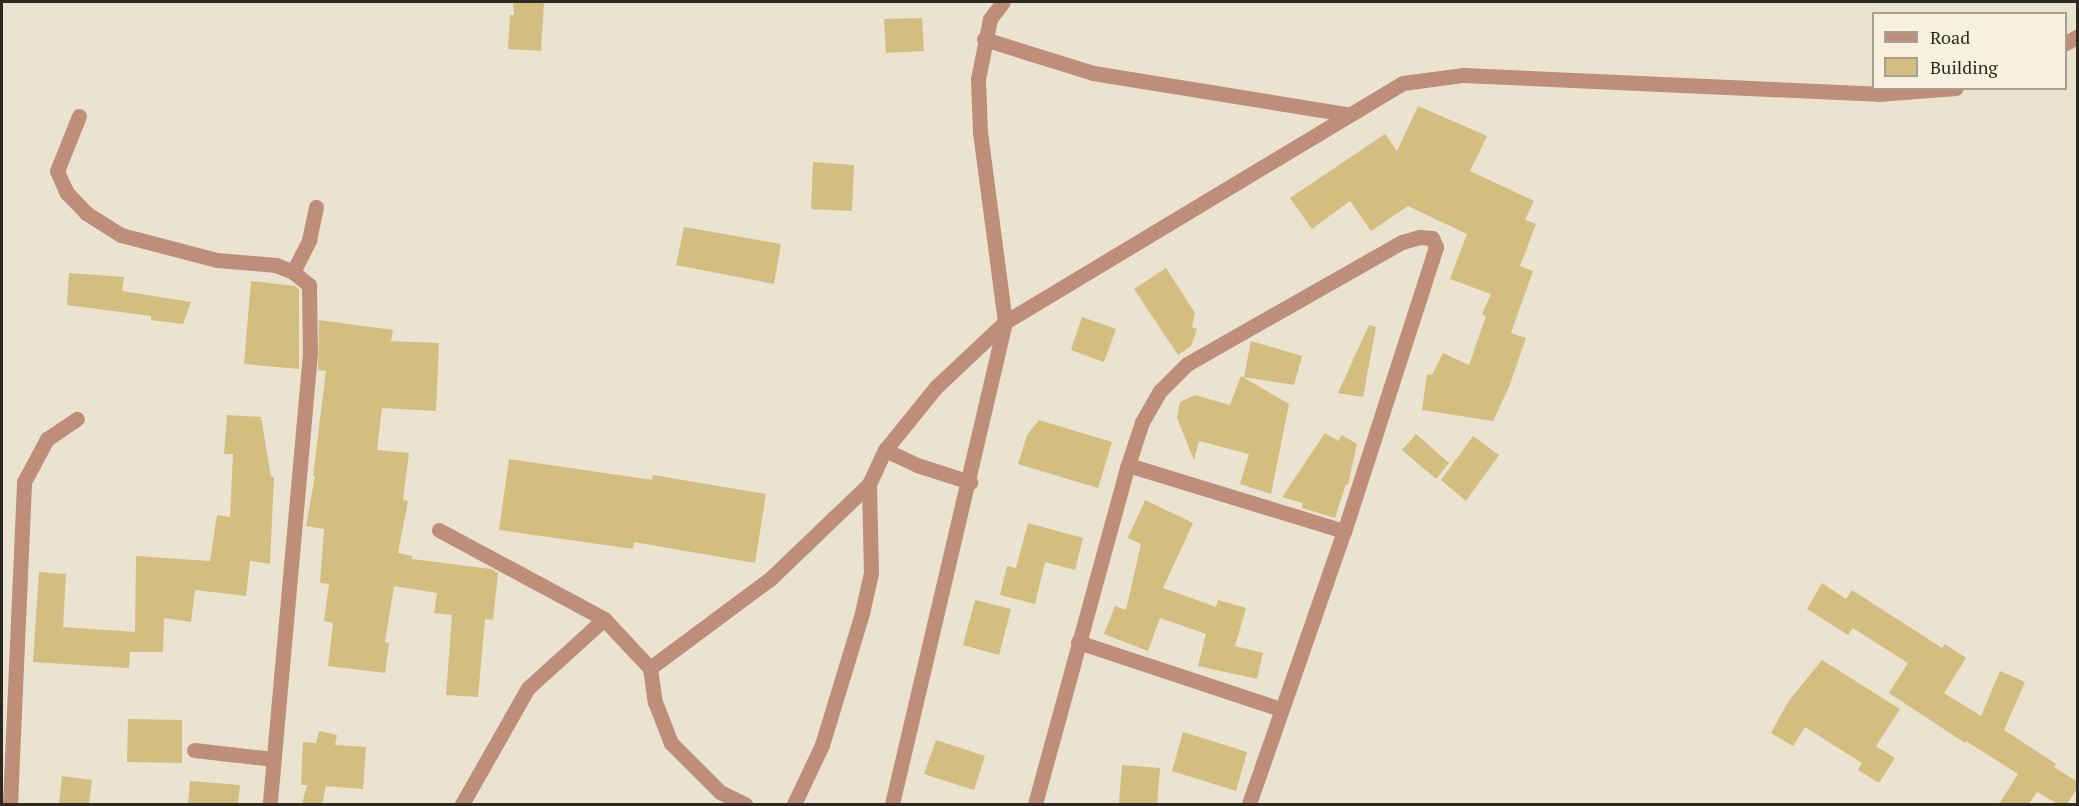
<!DOCTYPE html>
<style>
body{margin:0}
#map{position:relative;width:2079px;height:806px;overflow:hidden;background:#e9e3cf;font-family:"PT Serif",serif}
div>[style]{position:absolute}
.building>*{inset:0;background:#d3be7f}
.minor>*{height:15px;margin:-7.5px;padding:0 7.5px;transform-origin:7.5px;border-radius:7.5px;background:#be8e7a}
span{translate:-50% -50%;white-space:nowrap;text-align:center;line-height:1.15;-webkit-text-stroke:5px #f6f0dc;paint-order:stroke}
.frame{position:absolute;inset:0;border:3px solid #2c2922;pointer-events:none}
.legend{position:absolute;left:1872px;top:12px;width:195px;height:78px;box-sizing:border-box;background:#f6f0dc;border:2px solid #a5a092;margin:0;padding:8px 10px;list-style:none;font-size:18px;color:#2c2922}
.legend li{display:flex;align-items:center;gap:12px;height:30px}
.legend b{width:30px;border:2px solid #a5a092}
</style>
<div id="map">
<div class="building">
<i style="clip-path:polygon(513px 2px,544px 2px,541px 51px,508px 49px,510px 15px,514px 15px)"></i>
<i style="clip-path:polygon(922px 18px,924px 51px,886px 53px,884px 19px)"></i>
<i style="clip-path:polygon(1418px 106px,1487px 136px,1470px 171px,1534px 201px,1525px 220px,1536px 224px,1520px 266px,1533px 271px,1511px 333px,1526px 338px,1509px 387px,1493px 421px,1422px 410px,1427px 374px,1432px 375px,1443px 353px,1469px 365px,1486px 316px,1482px 314px,1491px 294px,1450px 279px,1467px 234px,1408px 206px,1371px 231px,1350px 201px,1312px 229px,1290px 198px,1385px 134px,1397px 151px)"></i>
<i style="clip-path:polygon(813px 162px,854px 165px,852px 211px,811px 209px)"></i>
<i style="clip-path:polygon(684px 227px,781px 244px,774px 284px,676px 265px)"></i>
<i style="clip-path:polygon(1166px 268px,1195px 313px,1192px 327px,1197px 329px,1191px 346px,1178px 355px,1134px 289px)"></i>
<i style="clip-path:polygon(69px 273px,124px 277px,122px 291px,191px 302px,183px 324px,151px 320px,151px 316px,67px 305px)"></i>
<i style="clip-path:polygon(251px 281px,295px 286px,299px 290px,299px 369px,244px 364px)"></i>
<i style="clip-path:polygon(1082px 317px,1116px 329px,1104px 362px,1071px 350px)"></i>
<i style="clip-path:polygon(319px 320px,393px 330px,391px 341px,439px 343px,436px 411px,382px 408px,377px 450px,409px 453px,403px 500px,408px 501px,398px 553px,412px 556px,412px 559px,491px 569px,498px 573px,493px 620px,485px 619px,478px 697px,446px 695px,452px 615px,434px 613px,437px 593px,394px 586px,385px 642px,389px 643px,385px 673px,328px 666px,333px 623px,324px 621px,329px 584px,320px 583px,324px 529px,306px 526px,315px 476px,313px 476px,326px 371px,318px 370px)"></i>
<i style="clip-path:polygon(1369px 325px,1376px 327px,1363px 397px,1338px 393px)"></i>
<i style="clip-path:polygon(1251px 341px,1302px 356px,1294px 385px,1244px 377px)"></i>
<i style="clip-path:polygon(1241px 376px,1289px 404px,1271px 494px,1240px 484px,1249px 454px,1199px 441px,1194px 460px,1177px 418px,1180px 402px,1195px 395px,1230px 405px)"></i>
<i style="clip-path:polygon(227px 415px,261px 417px,271px 477px,274px 477px,270px 564px,250px 561px,246px 596px,195px 590px,191px 622px,164px 618px,163px 652px,130px 652px,129px 668px,33px 662px,39px 572px,66px 574px,63px 627px,135px 632px,136px 556px,210px 561px,217px 515px,230px 517px,233px 454px,224px 454px)"></i>
<i style="clip-path:polygon(1039px 420px,1112px 442px,1098px 488px,1018px 464px,1027px 435px)"></i>
<i style="clip-path:polygon(1325px 433px,1338px 441px,1342px 435px,1357px 444px,1348px 485px,1346px 484px,1335px 518px,1302px 508px,1303px 503px,1282px 497px)"></i>
<i style="clip-path:polygon(1416px 434px,1449px 463px,1436px 479px,1402px 450px)"></i>
<i style="clip-path:polygon(1473px 436px,1499px 455px,1466px 501px,1441px 480px)"></i>
<i style="clip-path:polygon(509px 459px,652px 480px,653px 475px,766px 494px,755px 563px,634px 542px,633px 549px,499px 530px)"></i>
<i style="clip-path:polygon(1145px 500px,1193px 523px,1163px 588px,1216px 607px,1218px 600px,1246px 608px,1235px 646px,1263px 653px,1257px 679px,1198px 666px,1206px 634px,1160px 618px,1148px 651px,1104px 634px,1115px 606px,1126px 610px,1141px 544px,1128px 538px)"></i>
<i style="clip-path:polygon(1028px 523px,1083px 538px,1075px 570px,1045px 562px,1035px 604px,1000px 595px,1007px 566px,1016px 568px)"></i>
<i style="clip-path:polygon(1822px 583px,1846px 599px,1852px 590px,1942px 648px,1945px 644px,1966px 658px,1944px 693px,1981px 716px,2000px 671px,2025px 682px,2004px 730px,2056px 764px,2054px 767px,2078px 782px,2078px 787px,2067px 804px,2058px 804px,2037px 792px,2029px 804px,1999px 804px,2018px 774px,1966px 741px,1965px 743px,1889px 693px,1908px 663px,1853px 628px,1848px 635px,1807px 609px)"></i>
<i style="clip-path:polygon(975px 600px,1011px 609px,999px 655px,963px 645px)"></i>
<i style="clip-path:polygon(1822px 660px,1900px 709px,1876px 746px,1895px 758px,1879px 783px,1858px 770px,1862px 763px,1805px 727px,1793px 746px,1771px 733px,1788px 702px)"></i>
<i style="clip-path:polygon(128px 719px,182px 720px,182px 763px,127px 762px)"></i>
<i style="clip-path:polygon(319px 731px,337px 735px,335px 745px,366px 747px,363px 789px,326px 786px,322px 804px,302px 804px,307px 785px,301px 785px,303px 742px,316px 743px)"></i>
<i style="clip-path:polygon(1183px 732px,1247px 752px,1236px 791px,1172px 771px)"></i>
<i style="clip-path:polygon(936px 740px,985px 756px,974px 790px,924px 774px)"></i>
<i style="clip-path:polygon(1122px 765px,1160px 768px,1157px 804px,1119px 804px)"></i>
<i style="clip-path:polygon(62px 776px,92px 780px,89px 804px,59px 804px)"></i>
<i style="clip-path:polygon(190px 781px,240px 785px,238px 804px,188px 804px)"></i>
</div>
<div class="minor">
<i style="left:984px;top:39px;width:114px;rotate:17.3deg"></i>
<i style="left:1093px;top:73px;width:257px;rotate:9.2deg"></i>
<i style="left:2066px;top:43px;width:14px;rotate:-30deg"></i>
<i style="left:79px;top:116px;width:59px;rotate:111.8deg"></i>
<i style="left:57px;top:171px;width:24px;rotate:66deg"></i>
<i style="left:67px;top:193px;width:28px;rotate:46deg"></i>
<i style="left:86px;top:213px;width:41px;rotate:32.2deg"></i>
<i style="left:121px;top:235px;width:99px;rotate:14.6deg"></i>
<i style="left:217px;top:260px;width:59px;rotate:4.8deg"></i>
<i style="left:276px;top:265px;width:18px;rotate:22deg"></i>
<i style="left:293px;top:272px;width:21px;rotate:39deg"></i>
<i style="left:309px;top:285px;width:68px;rotate:89.2deg"></i>
<i style="left:310px;top:353px;width:453px;rotate:95.1deg"></i>
<i style="left:293px;top:272px;width:36px;rotate:-63deg"></i>
<i style="left:309px;top:240px;width:34px;rotate:-78deg"></i>
<i style="left:885px;top:450px;width:81px;rotate:-51deg"></i>
<i style="left:936px;top:387px;width:95px;rotate:-43.3deg"></i>
<i style="left:1005px;top:322px;width:464px;rotate:-31deg"></i>
<i style="left:1403px;top:83px;width:61px;rotate:-7.6deg"></i>
<i style="left:1463px;top:75px;width:415px;rotate:2.6deg"></i>
<i style="left:1878px;top:94px;width:78px;rotate:-4.4deg"></i>
<i style="left:1128px;top:465px;width:226px;rotate:17deg"></i>
<i style="left:439px;top:530px;width:187px;rotate:28.3deg"></i>
<i style="left:604px;top:619px;width:67px;rotate:46.8deg"></i>
<i style="left:650px;top:668px;width:34px;rotate:82deg"></i>
<i style="left:655px;top:702px;width:44px;rotate:68.7deg"></i>
<i style="left:671px;top:743px;width:69px;rotate:45deg"></i>
<i style="left:720px;top:792px;width:28px;rotate:26deg"></i>
<i style="left:1078px;top:642px;width:214px;rotate:18.3deg"></i>
<i style="left:650px;top:668px;width:151px;rotate:-36.6deg"></i>
<i style="left:771px;top:578px;width:136px;rotate:-43.8deg"></i>
<i style="left:869px;top:484px;width:38px;rotate:-65deg"></i>
<i style="left:885px;top:450px;width:35px;rotate:25deg"></i>
<i style="left:917px;top:465px;width:56px;rotate:17.8deg"></i>
<i style="left:194px;top:750px;width:80px;rotate:6.5deg"></i>
<i style="left:10px;top:804px;width:322px;rotate:-87.5deg"></i>
<i style="left:24px;top:482px;width:49px;rotate:-61.9deg"></i>
<i style="left:47px;top:439px;width:36px;rotate:-34deg"></i>
<i style="left:462px;top:804px;width:133px;rotate:-60.4deg"></i>
<i style="left:528px;top:688px;width:103px;rotate:-42.2deg"></i>
<i style="left:794px;top:804px;width:65px;rotate:-64.6deg"></i>
<i style="left:822px;top:745px;width:138px;rotate:-73.1deg"></i>
<i style="left:862px;top:613px;width:41px;rotate:-77.3deg"></i>
<i style="left:871px;top:573px;width:89px;rotate:-91.3deg"></i>
<i style="left:892px;top:804px;width:495px;rotate:-76.8deg"></i>
<i style="left:1005px;top:322px;width:192px;rotate:-97.5deg"></i>
<i style="left:980px;top:132px;width:53px;rotate:-92.2deg"></i>
<i style="left:978px;top:79px;width:61px;rotate:-78.7deg"></i>
<i style="left:990px;top:19px;width:21px;rotate:-53deg"></i>
<i style="left:1035px;top:804px;width:352px;rotate:-74.7deg"></i>
<i style="left:1128px;top:465px;width:45px;rotate:-72deg"></i>
<i style="left:1142px;top:422px;width:36px;rotate:-60deg"></i>
<i style="left:1160px;top:391px;width:38px;rotate:-45deg"></i>
<i style="left:1187px;top:364px;width:247px;rotate:-29.6deg"></i>
<i style="left:1402px;top:242px;width:19px;rotate:-16deg"></i>
<i style="left:1420px;top:237px;width:12px;rotate:5deg"></i>
<i style="left:1432px;top:238px;width:10px;rotate:66deg"></i>
<i style="left:1436px;top:247px;width:299px;rotate:107.9deg"></i>
<i style="left:1344px;top:531px;width:289px;rotate:109.2deg"></i>
</div>
<div class="frame"></div>
<ul class="legend">
<li><b style="height:8px;background:#be8e7a"></b>Road</li>
<li><b style="height:16px;background:#d3be7f"></b>Building</li>
</ul>
</div>
